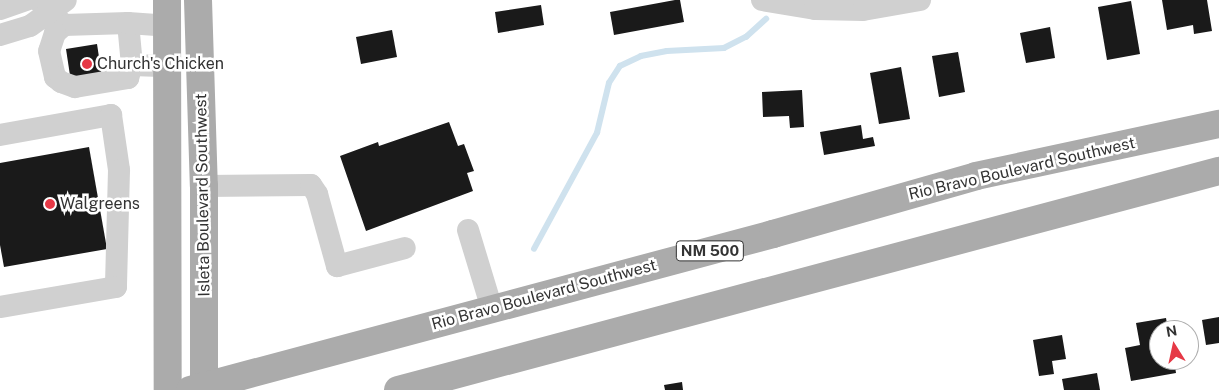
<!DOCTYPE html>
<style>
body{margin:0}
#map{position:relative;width:1219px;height:390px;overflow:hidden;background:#fff;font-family:"Public Sans",sans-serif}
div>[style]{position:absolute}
.stream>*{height:5.5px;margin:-2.75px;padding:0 2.75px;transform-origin:2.75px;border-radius:2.75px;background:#cfe2ee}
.building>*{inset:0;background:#1a1a1a}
.minor>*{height:22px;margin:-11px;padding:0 11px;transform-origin:11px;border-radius:11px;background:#d0d0d0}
.major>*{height:28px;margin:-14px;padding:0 14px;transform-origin:14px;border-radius:14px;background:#ababab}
.dots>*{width:14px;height:14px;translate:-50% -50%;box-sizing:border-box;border:2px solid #fff;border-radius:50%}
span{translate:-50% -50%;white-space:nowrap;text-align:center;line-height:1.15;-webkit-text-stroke:5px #fff;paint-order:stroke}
.shield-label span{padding:1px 4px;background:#fff;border:1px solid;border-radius:4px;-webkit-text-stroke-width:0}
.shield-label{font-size:15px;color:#333;font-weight:700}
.poi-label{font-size:16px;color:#333}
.left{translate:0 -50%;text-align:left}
.street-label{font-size:16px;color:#333}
.north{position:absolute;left:1149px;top:320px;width:50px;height:50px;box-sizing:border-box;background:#fff;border:1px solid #adadad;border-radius:50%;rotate:350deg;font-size:14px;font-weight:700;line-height:20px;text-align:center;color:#333}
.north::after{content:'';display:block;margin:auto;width:18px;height:22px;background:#e63946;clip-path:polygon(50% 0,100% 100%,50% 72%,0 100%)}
</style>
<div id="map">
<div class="stream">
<i style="left:534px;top:249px;width:132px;rotate:-61.5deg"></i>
<i style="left:597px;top:133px;width:51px;rotate:-76.5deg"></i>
<i style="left:609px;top:83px;width:20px;rotate:-57deg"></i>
<i style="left:620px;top:66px;width:23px;rotate:-25deg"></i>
<i style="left:641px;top:56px;width:26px;rotate:-11deg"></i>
<i style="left:667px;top:51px;width:57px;rotate:-3deg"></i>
<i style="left:724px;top:48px;width:25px;rotate:-27deg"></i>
<i style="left:746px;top:37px;width:27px;rotate:-42deg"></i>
</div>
<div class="building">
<i style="clip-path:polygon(675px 0,680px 0,684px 22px,614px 35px,610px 12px)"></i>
<i style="clip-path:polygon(1162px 0,1207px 0,1212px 31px,1194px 34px,1193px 25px,1167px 30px)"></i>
<i style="clip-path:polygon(1131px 1px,1140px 54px,1107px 60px,1098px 7px)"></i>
<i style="clip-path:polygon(541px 5px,544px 25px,498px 33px,495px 12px)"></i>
<i style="clip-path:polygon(1050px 27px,1055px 58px,1026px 63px,1020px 33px)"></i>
<i style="clip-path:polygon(392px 30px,397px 57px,361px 64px,356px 37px)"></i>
<i style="clip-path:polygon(97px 44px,102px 77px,71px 82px,66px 49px)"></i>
<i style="clip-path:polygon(958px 52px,965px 92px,939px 97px,932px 56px)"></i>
<i style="clip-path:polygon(901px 67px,910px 119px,879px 124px,870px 73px)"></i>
<i style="clip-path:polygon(802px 90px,804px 127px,790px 128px,789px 116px,763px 117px,762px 92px)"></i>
<i style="clip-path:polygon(449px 122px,458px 146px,464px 144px,474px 171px,467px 173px,473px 191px,366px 231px,340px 156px,378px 142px,379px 146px)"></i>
<i style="clip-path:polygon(861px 125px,863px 139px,873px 137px,875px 146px,824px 155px,820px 132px)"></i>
<i style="clip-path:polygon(89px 147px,107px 249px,4px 267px,0 245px,0 163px)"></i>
<i style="clip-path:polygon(1219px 317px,1219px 343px,1206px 345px,1202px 320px)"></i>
<i style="clip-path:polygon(1166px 318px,1168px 330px,1159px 330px,1159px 360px,1174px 360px,1176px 373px,1131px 381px,1125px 348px,1140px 345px,1136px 323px)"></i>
<i style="clip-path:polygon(1062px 335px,1066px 359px,1052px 361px,1054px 374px,1039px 376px,1033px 340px)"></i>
<i style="clip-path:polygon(1097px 373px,1100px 390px,1064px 390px,1062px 379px)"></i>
<i style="clip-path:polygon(682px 382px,683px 390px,665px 390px,664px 385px)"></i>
</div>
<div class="minor">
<i style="left:38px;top:0;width:36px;rotate:44deg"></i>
<i style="left:64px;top:25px;width:64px;rotate:-1.8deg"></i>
<i style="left:128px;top:23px;width:42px;rotate:84.6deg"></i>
<i style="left:132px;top:65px;width:36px;rotate:2deg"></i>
<i style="left:762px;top:0;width:54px;rotate:9.6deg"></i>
<i style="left:815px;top:9px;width:48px;rotate:1.2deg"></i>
<i style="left:863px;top:10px;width:58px;rotate:-10deg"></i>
<i style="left:0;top:9px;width:28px;rotate:-19deg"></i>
<i style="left:128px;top:23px;width:39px;rotate:4deg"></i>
<i style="left:64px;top:25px;width:12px;rotate:138deg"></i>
<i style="left:55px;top:33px;width:19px;rotate:108deg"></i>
<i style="left:49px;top:51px;width:27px;rotate:77deg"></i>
<i style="left:55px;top:77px;width:8px;rotate:40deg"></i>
<i style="left:61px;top:82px;width:15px;rotate:20deg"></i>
<i style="left:75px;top:87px;width:54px;rotate:-9.6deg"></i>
<i style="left:128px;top:78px;width:14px;rotate:-73deg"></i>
<i style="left:0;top:35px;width:31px;rotate:-17deg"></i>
<i style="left:30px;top:26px;width:44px;rotate:-35.8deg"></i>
<i style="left:0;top:135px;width:113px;rotate:-10.2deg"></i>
<i style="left:111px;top:115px;width:56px;rotate:81.7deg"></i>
<i style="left:119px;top:170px;width:117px;rotate:91.5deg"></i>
<i style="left:116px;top:287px;width:118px;rotate:170.2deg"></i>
<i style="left:204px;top:186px;width:107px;rotate:-0.5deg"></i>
<i style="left:311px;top:185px;width:11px;rotate:56deg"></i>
<i style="left:317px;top:194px;width:75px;rotate:74.5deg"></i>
<i style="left:337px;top:266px;width:70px;rotate:-14.8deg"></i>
<i style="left:468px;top:230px;width:83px;rotate:73.1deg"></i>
</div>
<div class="major">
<i style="left:167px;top:0;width:390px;rotate:89.9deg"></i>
<i style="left:198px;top:0;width:186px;rotate:88.2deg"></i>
<i style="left:204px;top:186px;width:204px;rotate:90deg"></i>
<i style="left:190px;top:390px;width:604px;rotate:-14.98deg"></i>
<i style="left:773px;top:234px;width:211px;rotate:-15.9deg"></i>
<i style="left:976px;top:176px;width:249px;rotate:-12.1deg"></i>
<i style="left:398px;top:390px;width:850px;rotate:-14.94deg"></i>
</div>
<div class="dots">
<i style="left:87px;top:64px;background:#e63946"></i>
<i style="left:50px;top:204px;background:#e63946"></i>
</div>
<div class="shield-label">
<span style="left:710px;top:251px">NM 500</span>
</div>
<div class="poi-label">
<span class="left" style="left:97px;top:64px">Church's Chicken</span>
<span class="left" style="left:60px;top:204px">Walgreens</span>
</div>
<div class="street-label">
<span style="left:1022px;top:169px;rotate:-13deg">Rio Bravo Boulevard Southwest</span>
<span style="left:203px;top:195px;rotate:-91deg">Isleta Boulevard Southwest</span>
<span style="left:544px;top:295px;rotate:-15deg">Rio Bravo Boulevard Southwest</span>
</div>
<div class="north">N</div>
</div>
